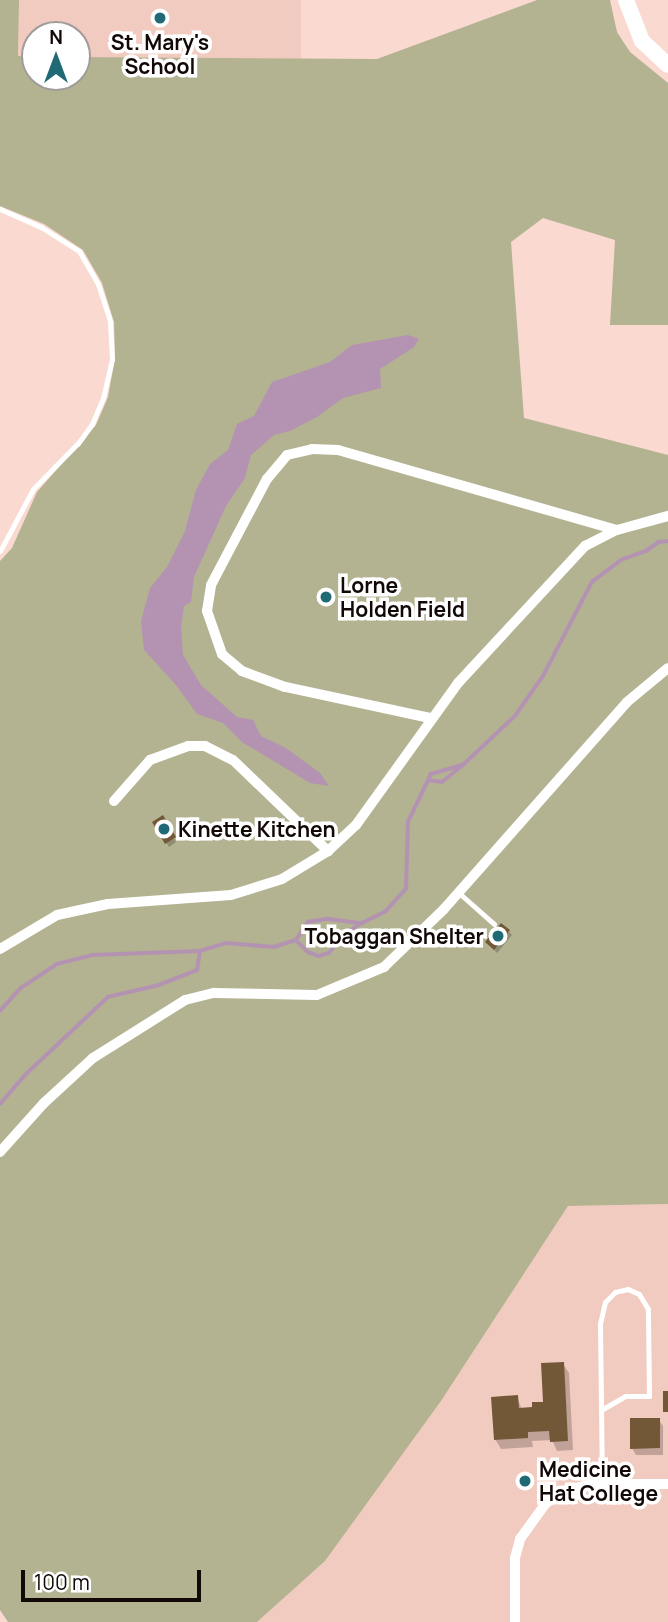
<!DOCTYPE html>
<style>
body{margin:0}
#map{position:relative;width:668px;height:1622px;overflow:hidden;background:#f9d9d0;font-family:Manrope,sans-serif}
div>[style]{position:absolute}
.built>*{inset:0;background:#f2cbc0}
.green>*{inset:0;background:#b3b291}
.water>*{inset:0;background:#b493b2}
.shadow>*{inset:0;background:#0003}
.stream>*{height:3.5px;margin:-1.75px;padding:0 1.75px;transform-origin:1.75px;border-radius:1.75px;background:#b493b2}
.building>*{inset:0;background:#735838}
.lane>*{height:5px;margin:-2.5px;padding:0 2.5px;transform-origin:2.5px;border-radius:2.5px;background:#fff}
.street>*{height:10px;margin:-5px;padding:0 5px;transform-origin:5px;border-radius:5px;background:#fff}
.secondary>*{height:16px;margin:-8px;padding:0 8px;transform-origin:8px;border-radius:8px;background:#fff}
.dots>*{width:19px;height:19px;translate:-50% -50%;box-sizing:border-box;border:4px solid #fff;border-radius:50%}
span{translate:-50% -50%;white-space:nowrap;text-align:center;line-height:1.15;-webkit-text-stroke:7px #fff;paint-order:stroke}
.poi-label{font-size:21px;color:#120806;font-weight:700}
.left{translate:0 -50%;text-align:left}
.right{translate:-100% -50%;text-align:right}
.north{position:absolute;left:21px;top:21px;width:70px;height:70px;box-sizing:border-box;background:#fff;border:2px solid #a09c9b;border-radius:50%;rotate:0deg;font-size:19px;font-weight:700;line-height:28px;text-align:center;color:#120806}
.north::after{content:'';display:block;margin:auto;width:24px;height:32px;background:#206a75;clip-path:polygon(50% 0,100% 100%,50% 72%,0 100%)}
.scale{position:absolute;left:21px;top:1570px;width:180px;height:32px;box-sizing:border-box;border:4px solid #120806;border-top:0;padding-left:9px;font-size:21px;line-height:24px;white-space:nowrap;color:#120806;-webkit-text-stroke:5px #fff;paint-order:stroke}
</style>
<div id="map">
<div class="built">
<i style="clip-path:polygon(19px 0,301px 0,301px 59px,77px 57px,77px 35px,35px 35px,35px 57px,18px 57px)"></i>
<i style="clip-path:polygon(668px 1204px,668px 1622px,257px 1622px,325px 1561px,441px 1401px,568px 1206px)"></i>
</div>
<div class="green">
<i style="clip-path:polygon(0 0,19px 0,18px 56px,35px 57px,35px 77px,77px 77px,77px 57px,377px 59px,537px 0,610px 0,617px 32px,630px 52px,668px 83px,668px 325px,610px 325px,615px 240px,543px 218px,511px 242px,524px 418px,668px 455px,668px 1204px,568px 1206px,441px 1401px,325px 1561px,257px 1622px,8px 1622px,0 1610px,0 561px,12px 548px,37px 492px,96px 425px,108px 397px,115px 358px,114px 322px,102px 283px,83px 250px,44px 224px,0 206px)"></i>
</div>
<div class="water">
<i style="clip-path:polygon(408px 335px,419px 339px,414px 347px,380px 369px,381px 388px,343px 398px,317px 417px,290px 431px,274px 435px,251px 455px,245px 478px,226px 506px,194px 577px,191px 602px,184px 606px,181px 628px,183px 655px,201px 685px,237px 717px,253px 720px,261px 736px,286px 748px,320px 773px,329px 786px,310px 783px,242px 742px,223px 723px,197px 714px,176px 685px,144px 650px,141px 621px,150px 588px,167px 567px,185px 531px,196px 490px,210px 464px,228px 450px,237px 424px,254px 416px,272px 382px,330px 362px,352px 345px)"></i>
</div>
<div class="shadow">
<i style="clip-path:polygon(162px 818px,176px 842px,169px 847px,154px 822px)"></i>
<i style="clip-path:polygon(502px 925px,512px 935px,497px 953px,487px 942px)"></i>
<i style="clip-path:polygon(563px 1364px,569px 1373px,573px 1450px,557px 1451px,552px 1440px,532px 1441px,533px 1447px,501px 1449px,495px 1439px,517px 1397px,522px 1410px,534px 1409px,545px 1403px)"></i>
<i style="clip-path:polygon(659px 1420px,663px 1426px,663px 1455px,636px 1455px,632px 1448px)"></i>
</div>
<div class="stream">
<i style="left:428px;top:780px;width:14px;rotate:8deg"></i>
<i style="left:442px;top:782px;width:26px;rotate:-39deg"></i>
<i style="left:296px;top:940px;width:17px;rotate:45deg"></i>
<i style="left:308px;top:952px;width:12px;rotate:20deg"></i>
<i style="left:319px;top:956px;width:10px;rotate:-17deg"></i>
<i style="left:329px;top:953px;width:23px;rotate:-50deg"></i>
<i style="left:344px;top:935px;width:19px;rotate:-35deg"></i>
<i style="left:0;top:1011px;width:31px;rotate:-48deg"></i>
<i style="left:21px;top:988px;width:43px;rotate:-33.7deg"></i>
<i style="left:57px;top:964px;width:36px;rotate:-14deg"></i>
<i style="left:92px;top:955px;width:108px;rotate:-2.1deg"></i>
<i style="left:200px;top:951px;width:27px;rotate:-17deg"></i>
<i style="left:226px;top:943px;width:48px;rotate:4.8deg"></i>
<i style="left:274px;top:947px;width:23px;rotate:-18deg"></i>
<i style="left:296px;top:940px;width:22px;rotate:-56deg"></i>
<i style="left:308px;top:922px;width:20px;rotate:-9deg"></i>
<i style="left:328px;top:919px;width:34px;rotate:7deg"></i>
<i style="left:362px;top:923px;width:25px;rotate:-26deg"></i>
<i style="left:385px;top:912px;width:31px;rotate:-48deg"></i>
<i style="left:406px;top:889px;width:67px;rotate:-88.3deg"></i>
<i style="left:408px;top:822px;width:53px;rotate:-64.4deg"></i>
<i style="left:431px;top:774px;width:33px;rotate:-16deg"></i>
<i style="left:463px;top:765px;width:71px;rotate:-43.3deg"></i>
<i style="left:515px;top:716px;width:49px;rotate:-55deg"></i>
<i style="left:543px;top:676px;width:106px;rotate:-62.5deg"></i>
<i style="left:592px;top:582px;width:36px;rotate:-37deg"></i>
<i style="left:621px;top:560px;width:27px;rotate:-20deg"></i>
<i style="left:646px;top:551px;width:16px;rotate:-35deg"></i>
<i style="left:659px;top:542px;width:9px;rotate:-6deg"></i>
<i style="left:0;top:1104px;width:38px;rotate:-49deg"></i>
<i style="left:25px;top:1075px;width:114px;rotate:-43.2deg"></i>
<i style="left:108px;top:997px;width:52px;rotate:-13.2deg"></i>
<i style="left:159px;top:985px;width:41px;rotate:-21.5deg"></i>
<i style="left:197px;top:970px;width:19px;rotate:-81deg"></i>
</div>
<div class="building">
<i style="clip-path:polygon(163px 815px,176px 837px,165px 844px,152px 822px)"></i>
<i style="clip-path:polygon(501px 923px,510px 930px,494px 950px,485px 942px)"></i>
<i style="clip-path:polygon(564px 1362px,568px 1441px,550px 1442px,549px 1431px,528px 1432px,528px 1438px,494px 1440px,491px 1397px,518px 1395px,519px 1408px,532px 1407px,532px 1402px,543px 1402px,541px 1363px)"></i>
<i style="clip-path:polygon(663px 1391px,668px 1391px,668px 1412px,663px 1412px)"></i>
<i style="clip-path:polygon(630px 1418px,660px 1418px,660px 1448px,630px 1449px)"></i>
</div>
<div class="lane">
<i style="left:0;top:209px;width:45px;rotate:23.7deg"></i>
<i style="left:41px;top:227px;width:45px;rotate:32.3deg"></i>
<i style="left:79px;top:251px;width:38px;rotate:60deg"></i>
<i style="left:98px;top:284px;width:40px;rotate:72deg"></i>
<i style="left:110px;top:322px;width:37px;rotate:87deg"></i>
<i style="left:112px;top:359px;width:40px;rotate:103deg"></i>
<i style="left:103px;top:398px;width:28px;rotate:113deg"></i>
<i style="left:92px;top:424px;width:24px;rotate:126deg"></i>
<i style="left:78px;top:443px;width:64px;rotate:134.4deg"></i>
<i style="left:33px;top:489px;width:70px;rotate:118deg"></i>
<i style="left:459px;top:893px;width:47px;rotate:41.5deg"></i>
<i style="left:601px;top:1410px;width:28px;rotate:-30deg"></i>
<i style="left:625px;top:1396px;width:24px"></i>
<i style="left:649px;top:1396px;width:87px;rotate:-90.7deg"></i>
<i style="left:648px;top:1309px;width:17px;rotate:-121deg"></i>
<i style="left:639px;top:1294px;width:12px;rotate:-156deg"></i>
<i style="left:628px;top:1289px;width:13px;rotate:167deg"></i>
<i style="left:615px;top:1292px;width:14px;rotate:135deg"></i>
<i style="left:605px;top:1302px;width:23px;rotate:103deg"></i>
<i style="left:600px;top:1324px;width:160px;rotate:89.3deg"></i>
</div>
<div class="street">
<i style="left:430px;top:718px;width:148px;rotate:-167.9deg"></i>
<i style="left:285px;top:687px;width:46px;rotate:-159.6deg"></i>
<i style="left:242px;top:671px;width:26px;rotate:-140deg"></i>
<i style="left:222px;top:654px;width:46px;rotate:-109.2deg"></i>
<i style="left:207px;top:611px;width:26px;rotate:-81deg"></i>
<i style="left:211px;top:585px;width:120px;rotate:-62.2deg"></i>
<i style="left:267px;top:479px;width:31px;rotate:-50deg"></i>
<i style="left:287px;top:455px;width:26px;rotate:-13deg"></i>
<i style="left:312px;top:449px;width:26px;rotate:2deg"></i>
<i style="left:338px;top:450px;width:290px;rotate:16deg"></i>
<i style="left:114px;top:801px;width:55px;rotate:-48.7deg"></i>
<i style="left:150px;top:760px;width:40px;rotate:-20.2deg"></i>
<i style="left:188px;top:746px;width:17px"></i>
<i style="left:205px;top:746px;width:31px;rotate:27deg"></i>
<i style="left:233px;top:760px;width:132px;rotate:43.8deg"></i>
<i style="left:0;top:949px;width:66px;rotate:-30.8deg"></i>
<i style="left:57px;top:915px;width:52px;rotate:-12.2deg"></i>
<i style="left:108px;top:904px;width:123px;rotate:-4.2deg"></i>
<i style="left:231px;top:895px;width:53px;rotate:-17.4deg"></i>
<i style="left:282px;top:879px;width:54px;rotate:-31.3deg"></i>
<i style="left:328px;top:851px;width:38px;rotate:-43deg"></i>
<i style="left:356px;top:825px;width:175px;rotate:-54.3deg"></i>
<i style="left:458px;top:683px;width:187px;rotate:-47.2deg"></i>
<i style="left:585px;top:546px;width:36px;rotate:-27deg"></i>
<i style="left:617px;top:530px;width:53px;rotate:-15.4deg"></i>
<i style="left:0;top:1152px;width:66px;rotate:-48.1deg"></i>
<i style="left:44px;top:1103px;width:67px;rotate:-42.6deg"></i>
<i style="left:93px;top:1058px;width:109px;rotate:-32.2deg"></i>
<i style="left:185px;top:1000px;width:30px;rotate:-14deg"></i>
<i style="left:214px;top:993px;width:103px;rotate:1.1deg"></i>
<i style="left:317px;top:995px;width:73px;rotate:-22.7deg"></i>
<i style="left:384px;top:967px;width:83px;rotate:-44deg"></i>
<i style="left:444px;top:909px;width:276px;rotate:-48.5deg"></i>
<i style="left:627px;top:702px;width:53px;rotate:-39.7deg"></i>
<i style="left:515px;top:1622px;width:64px;rotate:-90deg"></i>
<i style="left:515px;top:1558px;width:20px;rotate:-75deg"></i>
<i style="left:520px;top:1539px;width:44px;rotate:-54.2deg"></i>
<i style="left:546px;top:1503px;width:25px;rotate:-32deg"></i>
<i style="left:567px;top:1490px;width:27px;rotate:-13deg"></i>
<i style="left:593px;top:1484px;width:75px"></i>
</div>
<div class="secondary">
<i style="left:626px;top:0;width:44px;rotate:68.7deg"></i>
<i style="left:642px;top:41px;width:35px;rotate:43deg"></i>
</div>
<div class="dots">
<i style="left:160px;top:18px;background:#206a75"></i>
<i style="left:326px;top:597px;background:#206a75"></i>
<i style="left:164px;top:829px;background:#206a75"></i>
<i style="left:498px;top:936px;background:#206a75"></i>
<i style="left:525px;top:1481px;background:#206a75"></i>
</div>
<div class="poi-label">
<span style="left:160px;top:54px">St. Mary's<br>School</span>
<span class="left" style="left:340px;top:597px">Lorne<br>Holden Field</span>
<span class="left" style="left:178px;top:829px">Kinette Kitchen</span>
<span class="right" style="left:484px;top:936px">Tobaggan Shelter</span>
<span class="left" style="left:539px;top:1481px">Medicine<br>Hat College</span>
</div>
<div class="north">N</div>
<div class="scale">100 m</div>
</div>
